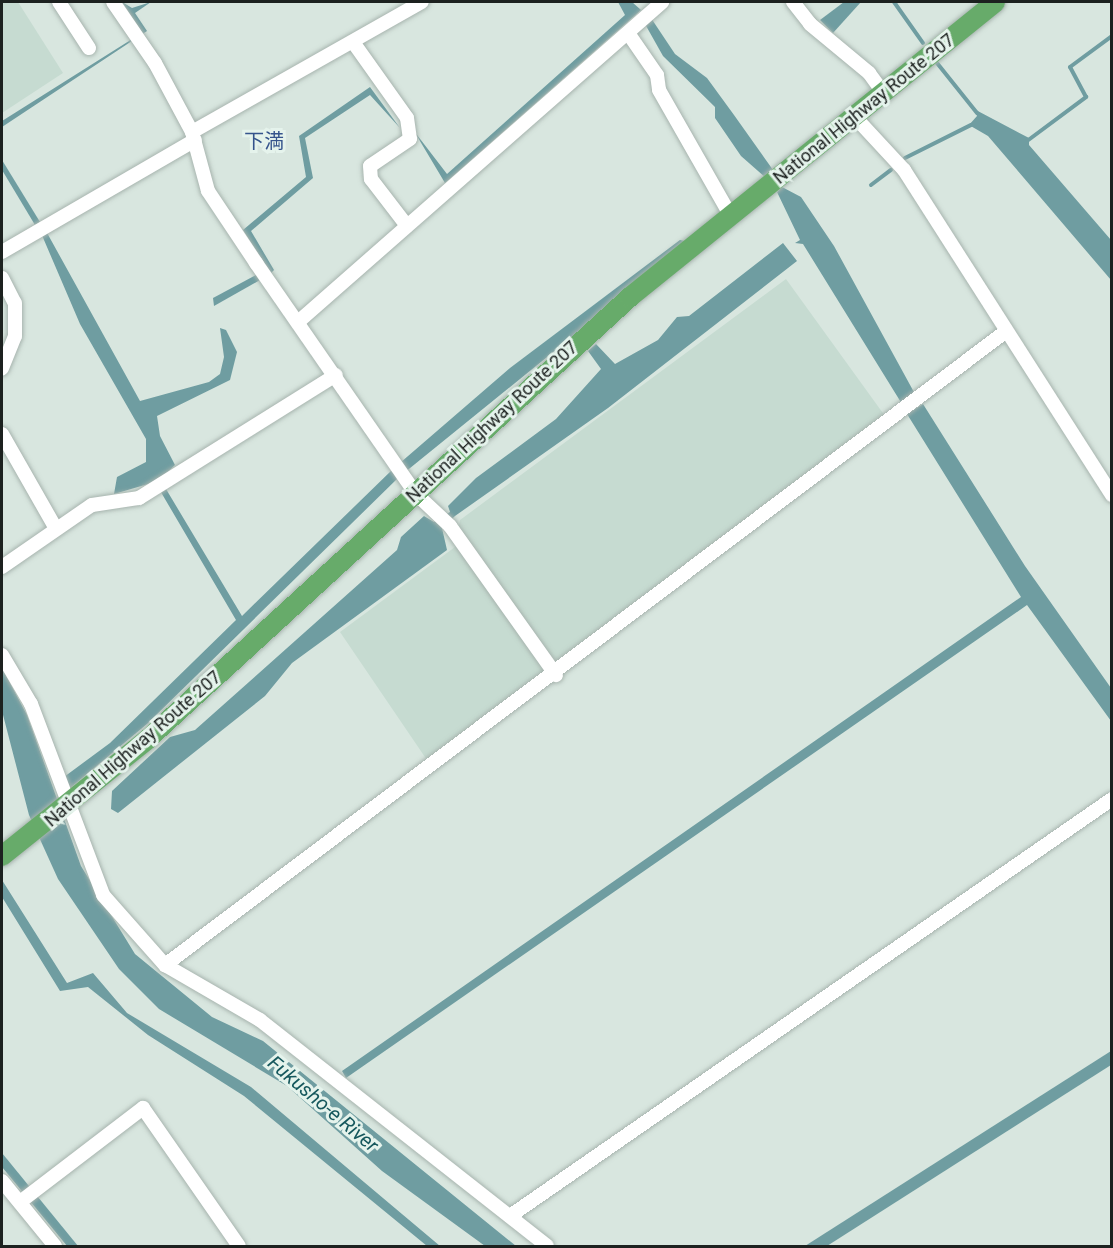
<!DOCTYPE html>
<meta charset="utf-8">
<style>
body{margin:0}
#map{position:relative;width:1113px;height:1248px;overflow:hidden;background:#d8e6df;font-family:Roboto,"Noto Sans JP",sans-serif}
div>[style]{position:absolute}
.built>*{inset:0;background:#c6dbd1}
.water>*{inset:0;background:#6f9da1}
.stream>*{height:4px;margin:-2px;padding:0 2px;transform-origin:2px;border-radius:2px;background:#6f9da1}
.roads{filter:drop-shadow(0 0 2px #a7b4ae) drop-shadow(0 0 2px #a7b4ae)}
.minor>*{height:14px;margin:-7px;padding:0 7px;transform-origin:7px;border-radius:7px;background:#fff}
.highway>*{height:20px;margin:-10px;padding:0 10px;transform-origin:10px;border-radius:10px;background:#67ab6a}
span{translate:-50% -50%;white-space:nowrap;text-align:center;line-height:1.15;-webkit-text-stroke:6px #e5f3ec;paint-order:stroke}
.street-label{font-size:18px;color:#1c211f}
.neighbourhood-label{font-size:20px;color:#35548c}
.water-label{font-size:20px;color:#16585d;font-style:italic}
.frame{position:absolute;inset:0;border:3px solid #1c211f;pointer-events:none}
</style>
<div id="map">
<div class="built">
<i style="clip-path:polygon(2px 2px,18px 2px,63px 73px,2px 113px)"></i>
<i style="clip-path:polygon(786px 279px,885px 416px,429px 763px,340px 632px,455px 547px,460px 520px)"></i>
</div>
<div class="water">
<i style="clip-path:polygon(122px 2px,132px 8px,151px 2px,135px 13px,147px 31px,2px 127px,2px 121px,129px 41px,140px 29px)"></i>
<i style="clip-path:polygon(618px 2px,632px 2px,641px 10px,445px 183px,414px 131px,447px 174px,625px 15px)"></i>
<i style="clip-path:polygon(844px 2px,861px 2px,833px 33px,820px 20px)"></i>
<i style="clip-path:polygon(651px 18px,675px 54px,707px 78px,734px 115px,773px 170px,765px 177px,741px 156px,715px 118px,715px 107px,663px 56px,645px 24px)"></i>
<i style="clip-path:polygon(370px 87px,400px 128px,370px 95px,305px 138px,313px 178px,251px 231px,274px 270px,271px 273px,243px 230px,306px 177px,299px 136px)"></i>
<i style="clip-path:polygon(974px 109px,1029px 138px,1029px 145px,1111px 240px,1111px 280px,988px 136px,969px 125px,977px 116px)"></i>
<i style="clip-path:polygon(2px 160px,40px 222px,35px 225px,2px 170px)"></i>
<i style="clip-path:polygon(782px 187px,801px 197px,834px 246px,915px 394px,902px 404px,803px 244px,795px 243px,800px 240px,777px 192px)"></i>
<i style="clip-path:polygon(46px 231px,140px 401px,209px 382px,220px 374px,224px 357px,220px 328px,226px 330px,237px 352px,230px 380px,157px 416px,160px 436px,175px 465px,160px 479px,242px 616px,393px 469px,510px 368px,680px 240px,689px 242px,399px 477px,147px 724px,69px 789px,64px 777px,110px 743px,236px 620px,155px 482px,114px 494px,117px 477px,146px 462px,146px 439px,80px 324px,41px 233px)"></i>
<i style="clip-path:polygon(783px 243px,797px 261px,608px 408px,455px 516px,442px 528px,447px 550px,292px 663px,265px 696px,118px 813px,111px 809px,112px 791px,170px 737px,195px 730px,397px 550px,401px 537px,424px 516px,434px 522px,450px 512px,448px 506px,476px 478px,556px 419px,601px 369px,588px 351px,596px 344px,615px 364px,658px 340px,677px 317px,689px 316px)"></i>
<i style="clip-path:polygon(256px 275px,260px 280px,214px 306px,213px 298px)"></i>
<i style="clip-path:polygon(923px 404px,1025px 566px,1111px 688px,1111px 721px,1027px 605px,346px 1078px,342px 1071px,1021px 597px,907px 414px)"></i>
<i style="clip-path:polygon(2px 668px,27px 715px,81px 866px,135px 954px,212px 1017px,263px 1041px,516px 1246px,485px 1246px,382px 1171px,287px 1086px,159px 1009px,119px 969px,58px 879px,29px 815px,2px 711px)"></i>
<i style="clip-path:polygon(2px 880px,67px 983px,93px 973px,127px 1013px,251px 1087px,440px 1246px,427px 1246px,244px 1096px,148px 1035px,88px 987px,60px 991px,2px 897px)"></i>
<i style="clip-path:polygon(1111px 1051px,1111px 1065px,827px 1246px,805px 1246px)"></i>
<i style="clip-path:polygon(2px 1153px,78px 1246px,67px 1246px,2px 1167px)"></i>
</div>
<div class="stream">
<i style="left:894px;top:2px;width:50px;rotate:54.7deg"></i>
<i style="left:937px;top:63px;width:64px;rotate:51.3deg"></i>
<i style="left:1027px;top:141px;width:74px;rotate:-36.7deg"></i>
<i style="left:1086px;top:97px;width:34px;rotate:-118deg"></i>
<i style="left:1070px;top:67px;width:52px;rotate:-36.4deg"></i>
<i style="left:905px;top:158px;width:74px;rotate:-26.6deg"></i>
<i style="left:871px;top:185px;width:25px;rotate:-37deg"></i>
</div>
<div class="roads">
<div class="minor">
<i style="left:59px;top:2px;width:55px;rotate:56.9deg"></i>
<i style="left:113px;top:2px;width:74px;rotate:55.5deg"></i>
<i style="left:155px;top:63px;width:78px;rotate:61.8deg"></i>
<i style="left:192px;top:132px;width:61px;rotate:74.8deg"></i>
<i style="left:208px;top:191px;width:87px;rotate:56.3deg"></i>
<i style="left:256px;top:263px;width:280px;rotate:55.3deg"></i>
<i style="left:415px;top:493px;width:48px;rotate:43.3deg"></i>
<i style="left:450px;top:526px;width:183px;rotate:54.6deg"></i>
<i style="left:793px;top:2px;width:28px;rotate:52deg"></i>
<i style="left:810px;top:24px;width:77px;rotate:39.7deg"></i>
<i style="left:869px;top:73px;width:24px;rotate:54deg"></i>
<i style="left:628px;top:33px;width:51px;rotate:55.4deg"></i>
<i style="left:657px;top:75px;width:15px;rotate:82deg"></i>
<i style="left:659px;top:90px;width:147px;rotate:60.3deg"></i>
<i style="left:353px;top:42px;width:93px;rotate:54.6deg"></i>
<i style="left:407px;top:118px;width:21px;rotate:82deg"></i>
<i style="left:410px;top:139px;width:48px;rotate:146deg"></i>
<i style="left:370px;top:166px;width:13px;rotate:86deg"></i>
<i style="left:371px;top:179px;width:59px;rotate:52.5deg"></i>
<i style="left:854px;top:116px;width:74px;rotate:47.2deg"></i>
<i style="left:904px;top:170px;width:386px;rotate:57.4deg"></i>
<i style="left:192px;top:132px;width:264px;rotate:-29.5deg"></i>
<i style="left:2px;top:252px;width:223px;rotate:-30.1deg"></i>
<i style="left:2px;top:278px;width:28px;rotate:63deg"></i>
<i style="left:15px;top:303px;width:33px;rotate:90deg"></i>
<i style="left:15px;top:336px;width:35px;rotate:112deg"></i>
<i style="left:298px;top:322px;width:485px;rotate:-41.3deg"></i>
<i style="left:2px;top:434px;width:107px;rotate:60.3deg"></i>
<i style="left:2px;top:567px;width:109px;rotate:-34.6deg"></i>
<i style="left:92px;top:505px;width:48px;rotate:-8.5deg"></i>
<i style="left:139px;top:498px;width:232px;rotate:-32deg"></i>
<i style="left:2px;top:655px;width:57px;rotate:59.4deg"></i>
<i style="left:31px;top:704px;width:204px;rotate:69.3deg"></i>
<i style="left:103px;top:895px;width:94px;rotate:48.5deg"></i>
<i style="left:165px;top:965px;width:110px;rotate:30.1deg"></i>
<i style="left:260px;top:1020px;width:365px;rotate:38.2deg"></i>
<i style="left:165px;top:965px;width:1052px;rotate:-37deg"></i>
<i style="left:2px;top:1181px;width:84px;rotate:50.8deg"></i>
<i style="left:20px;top:1202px;width:155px;rotate:-37.4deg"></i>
<i style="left:143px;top:1108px;width:168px;rotate:55.2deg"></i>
<i style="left:510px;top:1216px;width:732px;rotate:-34.71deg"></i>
</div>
<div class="highway">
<i style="left:2px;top:856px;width:187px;rotate:-38.7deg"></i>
<i style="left:148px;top:739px;width:654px;rotate:-42.52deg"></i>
<i style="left:630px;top:297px;width:469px;rotate:-38.9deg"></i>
</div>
</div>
<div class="street-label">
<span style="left:864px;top:109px;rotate:-39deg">National Highway Route 207</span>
<span style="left:492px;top:422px;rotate:-43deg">National Highway Route 207</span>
<span style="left:133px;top:749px;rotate:-41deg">National Highway Route 207</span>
</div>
<div class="neighbourhood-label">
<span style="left:264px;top:141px">下満</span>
</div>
<div class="water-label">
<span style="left:323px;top:1104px;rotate:40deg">Fukusho-e River</span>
</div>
<div class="frame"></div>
</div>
